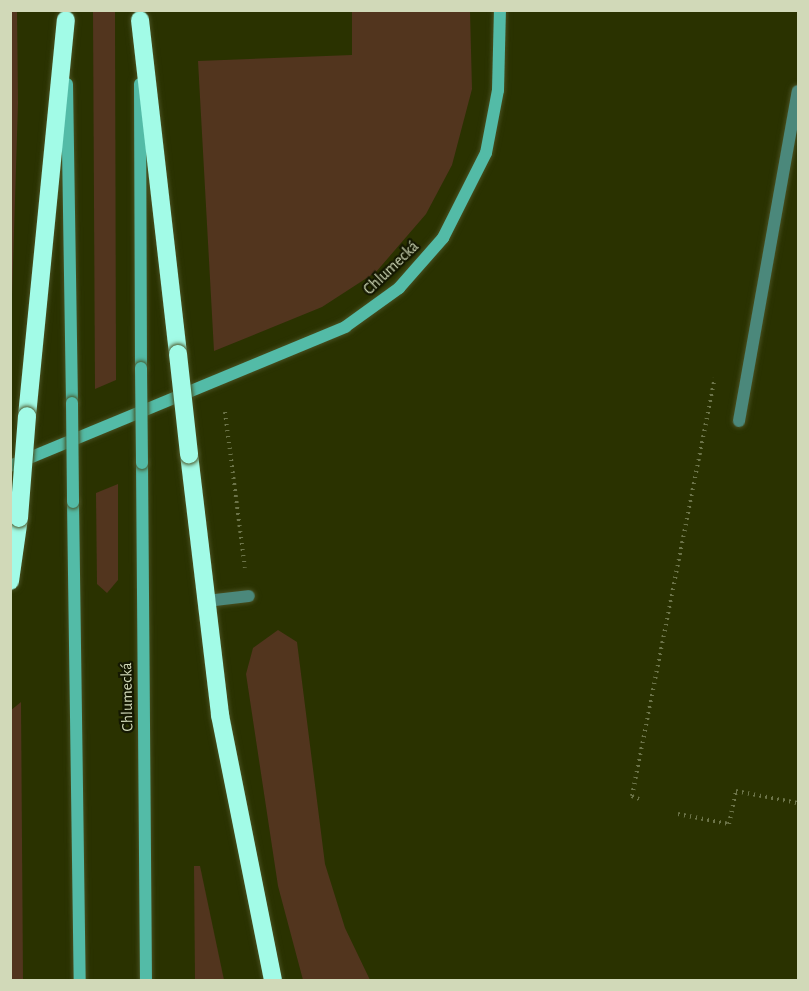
<!DOCTYPE html>
<meta charset="utf-8">
<style>
body{margin:0}
#map{position:relative;width:809px;height:991px;overflow:hidden;background:#2a3200;font-family:"Alegreya Sans",sans-serif}
div>[style]{position:absolute}
.green>*{inset:0;background:#52351e}
.path>*{height:4px;margin-top:-2px;transform-origin:0;background:repeating-linear-gradient(90deg,#6c7449 0 1.5px,transparent 0 6px)}
.roads{filter:drop-shadow(0 0 2px #485021) drop-shadow(0 0 2px #485021)}
.lane>*{height:12px;margin:-6px;padding:0 6px;transform-origin:6px;border-radius:6px;background:#4b887b}
.secondary>*{height:12px;margin:-6px;padding:0 6px;transform-origin:6px;border-radius:6px;background:#53bba7}
.highway>*{height:18px;margin:-9px;padding:0 9px;transform-origin:9px;border-radius:9px;background:#a2fbe7}
.bridges{filter:drop-shadow(0 0 2px #485021) drop-shadow(0 0 2px #485021)}
.secondary-bridge>*{height:12px;margin:-6px;padding:0 6px;transform-origin:6px;border-radius:6px;background:#53bba7}
.highway-bridge>*{height:18px;margin:-9px;padding:0 9px;transform-origin:9px;border-radius:9px;background:#a2fbe7}
span{translate:-50% -50%;white-space:nowrap;text-align:center;line-height:1.15;-webkit-text-stroke:4.5px #141801;paint-order:stroke}
.street-label{font-size:16px;color:#d1d9b8}
.frame{position:absolute;inset:0;border:12px solid #d1d9b8;pointer-events:none}
</style>
<div id="map">
<div class="green">
<i style="clip-path:polygon(17px 11px,18px 103px,11px 327px,10px 11px)"></i>
<i style="clip-path:polygon(93px 11px,115px 11px,116px 380px,95px 389px)"></i>
<i style="clip-path:polygon(352px 11px,470px 11px,472px 89px,452px 165px,426px 214px,376px 272px,322px 307px,214px 351px,198px 61px,352px 55px)"></i>
<i style="clip-path:polygon(118px 484px,118px 580px,107px 593px,97px 584px,96px 493px)"></i>
<i style="clip-path:polygon(278px 630px,297px 642px,325px 864px,345px 928px,370px 980px,303px 980px,278px 886px,246px 674px,253px 648px)"></i>
<i style="clip-path:polygon(21px 702px,23px 980px,11px 980px,10px 711px)"></i>
<i style="clip-path:polygon(194px 866px,200px 866px,224px 980px,195px 980px)"></i>
</div>
<div class="path">
<i style="left:225px;top:412px;width:157px;rotate:82.7deg"></i>
<i style="left:639px;top:799px;width:8px;rotate:-157deg"></i>
<i style="left:632px;top:796px;width:426px;rotate:-78.8deg"></i>
<i style="left:678px;top:814px;width:52px;rotate:11.1deg"></i>
<i style="left:729px;top:824px;width:34px;rotate:-78deg"></i>
<i style="left:736px;top:791px;width:63px;rotate:11deg"></i>
</div>
<div class="roads">
<div class="lane">
<i style="left:739px;top:421px;width:335px;rotate:-79.9deg"></i>
<i style="left:206px;top:601px;width:43px;rotate:-6.6deg"></i>
</div>
<div class="secondary">
<i style="left:67px;top:84px;width:319px;rotate:89.1deg"></i>
<i style="left:140px;top:84px;width:284px;rotate:89.8deg"></i>
<i style="left:142px;top:463px;width:517px;rotate:89.56deg"></i>
<i style="left:10px;top:466px;width:363px;rotate:-22.5deg"></i>
<i style="left:345px;top:327px;width:67px;rotate:-35.8deg"></i>
<i style="left:399px;top:288px;width:67px;rotate:-48.7deg"></i>
<i style="left:443px;top:238px;width:95px;rotate:-63.2deg"></i>
<i style="left:486px;top:153px;width:64px;rotate:-79.2deg"></i>
<i style="left:498px;top:90px;width:80px;rotate:-88.6deg"></i>
<i style="left:73px;top:502px;width:478px;rotate:89.2deg"></i>
</div>
<div class="highway">
<i style="left:140px;top:20px;width:336px;rotate:83.5deg"></i>
<i style="left:27px;top:416px;width:398px;rotate:-84.4deg"></i>
<i style="left:189px;top:454px;width:263px;rotate:83.2deg"></i>
<i style="left:220px;top:715px;width:270px;rotate:78.7deg"></i>
<i style="left:10px;top:581px;width:64px;rotate:-81.9deg"></i>
</div>
</div>
<div class="bridges">
<div class="secondary-bridge">
<i style="left:141px;top:368px;width:95px;rotate:89.4deg"></i>
<i style="left:72px;top:403px;width:99px;rotate:89.4deg"></i>
</div>
<div class="highway-bridge">
<i style="left:178px;top:354px;width:101px;rotate:83.7deg"></i>
<i style="left:19px;top:518px;width:102px;rotate:-85.5deg"></i>
</div>
</div>
<div class="street-label">
<span style="left:391px;top:268px;rotate:-44deg">Chlumecká</span>
<span style="left:127px;top:697px;rotate:-91deg">Chlumecká</span>
</div>
<div class="frame"></div>
</div>
